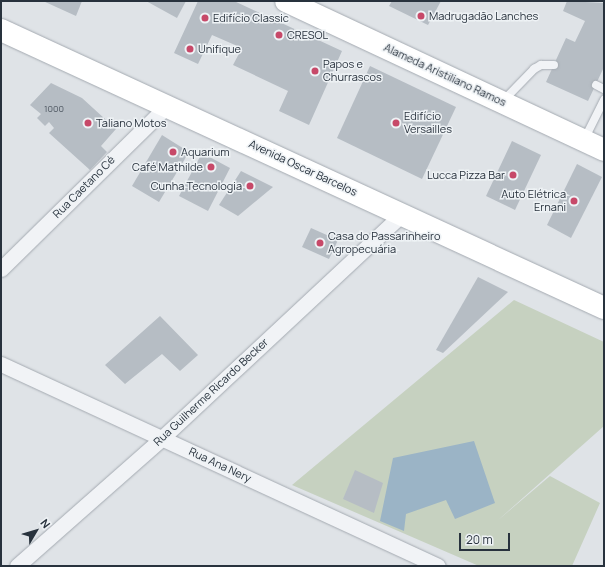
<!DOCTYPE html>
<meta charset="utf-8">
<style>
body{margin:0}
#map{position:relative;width:605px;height:567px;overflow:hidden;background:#dfe3e7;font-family:Manrope,sans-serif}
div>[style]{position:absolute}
.green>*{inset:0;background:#c6d1c0}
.water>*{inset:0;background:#9bb4c6}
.building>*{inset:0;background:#b6bdc4}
.roads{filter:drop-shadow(0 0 1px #a4aab1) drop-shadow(0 0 1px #a4aab1)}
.service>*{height:8px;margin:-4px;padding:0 4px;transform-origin:4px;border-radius:4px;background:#f1f3f6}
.minor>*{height:15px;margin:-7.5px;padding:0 7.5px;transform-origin:7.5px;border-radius:7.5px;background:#f1f3f6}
.secondary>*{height:22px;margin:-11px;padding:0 11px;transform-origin:11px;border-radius:11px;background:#fff}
.dots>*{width:11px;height:11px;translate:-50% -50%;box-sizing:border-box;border:2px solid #eef2f5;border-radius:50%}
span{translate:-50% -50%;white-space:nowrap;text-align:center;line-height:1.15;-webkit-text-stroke:3px #eef2f5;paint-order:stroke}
.number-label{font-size:9px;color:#4c555f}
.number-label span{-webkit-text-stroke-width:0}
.poi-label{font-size:11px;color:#28323d}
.left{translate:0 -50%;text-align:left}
.right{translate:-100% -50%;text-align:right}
.street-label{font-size:11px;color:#28323d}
.frame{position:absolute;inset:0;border:2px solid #28323d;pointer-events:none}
.north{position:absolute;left:16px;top:511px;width:40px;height:40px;-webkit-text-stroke:3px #eef2f5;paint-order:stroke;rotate:52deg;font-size:11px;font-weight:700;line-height:16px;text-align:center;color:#28323d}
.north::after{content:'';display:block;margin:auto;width:14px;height:18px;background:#28323d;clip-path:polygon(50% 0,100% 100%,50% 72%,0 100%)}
.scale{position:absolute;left:459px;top:533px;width:51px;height:18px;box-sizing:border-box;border:2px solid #28323d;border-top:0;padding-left:5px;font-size:12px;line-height:14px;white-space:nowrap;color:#28323d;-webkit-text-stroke:3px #eef2f5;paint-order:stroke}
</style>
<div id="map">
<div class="green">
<i style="clip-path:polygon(514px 300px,604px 342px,604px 426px,497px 521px,550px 476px,600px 503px,572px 566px,479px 566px,292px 485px)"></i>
</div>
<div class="water">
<i style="clip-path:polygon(474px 441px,495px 503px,455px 519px,446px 500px,406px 514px,404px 531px,380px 521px,393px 458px)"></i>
</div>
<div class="building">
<i style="clip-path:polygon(43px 1px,82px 1px,76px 16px)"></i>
<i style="clip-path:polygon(146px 1px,186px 1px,177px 18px)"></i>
<i style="clip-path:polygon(198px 1px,234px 1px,342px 51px,309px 125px,279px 111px,288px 91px,233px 65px,242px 48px,212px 35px,198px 64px,174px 53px)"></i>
<i style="clip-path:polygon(392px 1px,441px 1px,428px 25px,389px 6px)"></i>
<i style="clip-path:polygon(567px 1px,604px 3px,604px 67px,588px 101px,546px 82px,566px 38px,575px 42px,585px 21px,563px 11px)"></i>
<i style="clip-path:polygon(370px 66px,456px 107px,422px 179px,337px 138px)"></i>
<i style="clip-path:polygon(51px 83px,82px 98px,116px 129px,101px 146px,107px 152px,90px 170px,49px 133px,54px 128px,49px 122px,45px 126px,37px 118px,41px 114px,30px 105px)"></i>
<i style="clip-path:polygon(162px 135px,189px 152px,159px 202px,132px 186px)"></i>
<i style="clip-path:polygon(512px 141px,541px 155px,515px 210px,486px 196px)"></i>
<i style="clip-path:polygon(202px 153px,230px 168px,208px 211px,179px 196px)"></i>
<i style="clip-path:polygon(577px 164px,602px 177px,571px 238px,547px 225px)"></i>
<i style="clip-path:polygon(241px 171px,273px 187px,238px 216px,219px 205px)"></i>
<i style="clip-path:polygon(311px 228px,338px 240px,329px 259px,302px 247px)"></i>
<i style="clip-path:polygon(478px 277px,508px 292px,443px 353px,436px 350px)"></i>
<i style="clip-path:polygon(160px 316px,198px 355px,180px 371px,162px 354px,125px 384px,105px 365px)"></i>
<i style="clip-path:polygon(355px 470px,383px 483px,374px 513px,343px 499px)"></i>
</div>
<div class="roads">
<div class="service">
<i style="left:596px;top:85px;width:9px;rotate:27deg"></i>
<i style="left:503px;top:101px;width:45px;rotate:-45.9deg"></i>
<i style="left:534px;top:69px;width:8px;rotate:-30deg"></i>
<i style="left:541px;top:65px;width:13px"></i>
<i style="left:584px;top:140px;width:45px;rotate:-63.4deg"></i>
</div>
<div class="minor">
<i style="left:1px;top:269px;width:233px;rotate:-44.5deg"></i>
<i style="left:1px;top:364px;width:481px;rotate:24.8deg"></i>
<i style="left:17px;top:566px;width:193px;rotate:-41.4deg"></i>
<i style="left:162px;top:438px;width:328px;rotate:-43deg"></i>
</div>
<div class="secondary">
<i style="left:286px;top:1px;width:351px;rotate:25.1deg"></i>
<i style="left:1px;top:30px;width:664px;rotate:24.75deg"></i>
</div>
</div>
<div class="dots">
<i style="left:421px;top:16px;background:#c74969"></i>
<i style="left:205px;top:18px;background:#c74969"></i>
<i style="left:279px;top:35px;background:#c74969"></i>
<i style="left:190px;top:49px;background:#c74969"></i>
<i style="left:315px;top:71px;background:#c74969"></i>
<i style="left:88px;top:123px;background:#c74969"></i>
<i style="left:396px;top:123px;background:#c74969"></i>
<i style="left:173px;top:152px;background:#c74969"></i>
<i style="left:211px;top:167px;background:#c74969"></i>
<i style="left:513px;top:175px;background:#c74969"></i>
<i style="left:250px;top:186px;background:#c74969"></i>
<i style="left:574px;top:201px;background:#c74969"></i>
<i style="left:320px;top:243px;background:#c74969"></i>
</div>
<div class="number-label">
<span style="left:54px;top:109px">1000</span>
</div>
<div class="poi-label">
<span class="left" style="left:429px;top:16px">Madrugadão Lanches</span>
<span class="left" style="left:213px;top:18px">Edifício Classic</span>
<span class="left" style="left:287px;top:35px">CRESOL</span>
<span class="left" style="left:198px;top:49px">Unifique</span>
<span class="left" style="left:323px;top:71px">Papos e<br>Churrascos</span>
<span class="left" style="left:404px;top:123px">Edifício<br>Versailles</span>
<span class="left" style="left:96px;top:123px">Taliano Motos</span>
<span class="left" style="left:181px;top:152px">Aquarium</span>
<span class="right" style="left:203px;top:167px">Café Mathilde</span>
<span class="right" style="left:505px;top:175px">Lucca Pizza Bar</span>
<span class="right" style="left:242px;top:186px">Cunha Tecnologia</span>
<span class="right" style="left:566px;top:201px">Auto Elétrica<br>Ernani</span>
<span class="left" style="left:328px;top:243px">Casa do Passarinheiro<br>Agropecuária</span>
</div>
<div class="street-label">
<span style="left:445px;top:75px;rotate:25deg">Alameda Aristiliano Ramos</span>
<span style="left:303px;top:168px;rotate:25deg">Avenida Oscar Barcelos</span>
<span style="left:84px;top:187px;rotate:-45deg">Rua Caetano Cé</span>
<span style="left:211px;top:392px;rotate:-43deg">Rua Guilherme Ricardo Becker</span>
<span style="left:220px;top:465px;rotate:25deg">Rua Ana Nery</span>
</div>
<div class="frame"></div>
<div class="north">N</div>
<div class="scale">20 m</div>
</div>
